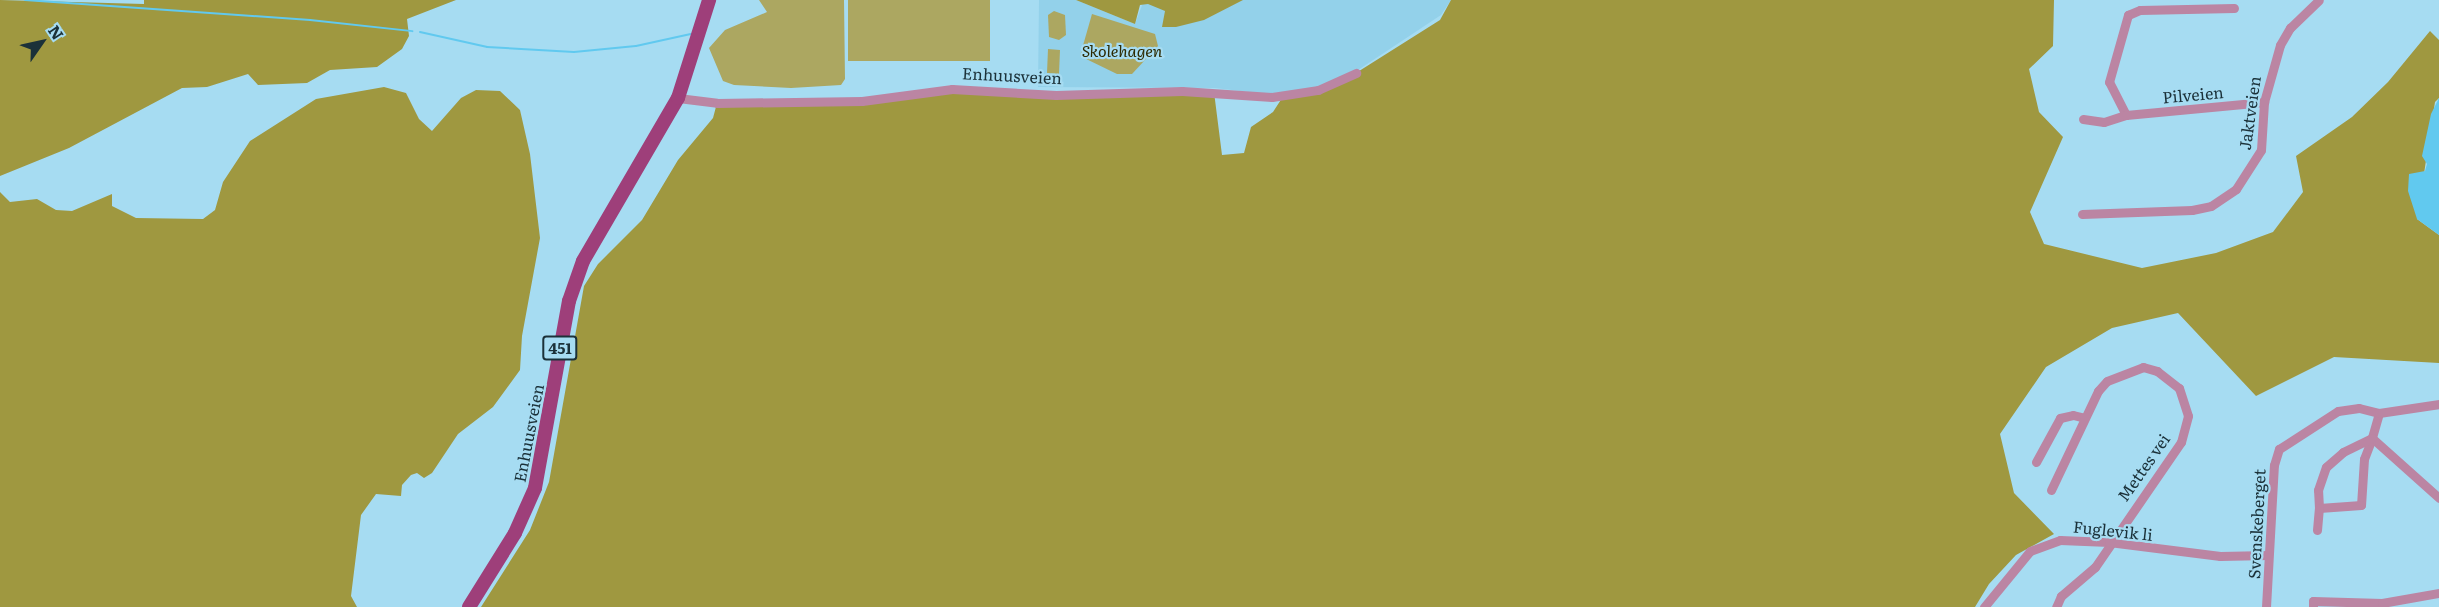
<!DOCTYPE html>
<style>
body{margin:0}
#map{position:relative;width:2439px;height:607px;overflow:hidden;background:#a6dcf2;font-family:Literata,serif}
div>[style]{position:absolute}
.built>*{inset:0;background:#93d1ea}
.green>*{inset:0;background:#aca761}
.forest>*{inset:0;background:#9f9840}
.water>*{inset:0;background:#61c9ef}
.stream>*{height:2px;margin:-1px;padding:0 1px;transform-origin:1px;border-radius:1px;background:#61c9ef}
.street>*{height:9px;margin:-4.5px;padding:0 4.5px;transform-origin:4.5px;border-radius:4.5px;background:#bb85a3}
.primary>*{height:14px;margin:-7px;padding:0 7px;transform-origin:7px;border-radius:7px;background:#9e3f7a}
span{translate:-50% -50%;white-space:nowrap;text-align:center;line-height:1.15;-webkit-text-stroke:4.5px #a6dcf2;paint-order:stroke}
.shield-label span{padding:2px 4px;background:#a6dcf2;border:2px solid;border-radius:4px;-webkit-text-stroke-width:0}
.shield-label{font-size:15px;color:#1b3139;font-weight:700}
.park-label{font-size:16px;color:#2d2a03;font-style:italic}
.street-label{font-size:16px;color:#1b3139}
.north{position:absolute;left:12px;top:12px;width:60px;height:60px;-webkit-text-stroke:4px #a6dcf2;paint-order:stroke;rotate:56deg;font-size:16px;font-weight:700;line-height:24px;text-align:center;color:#1b3139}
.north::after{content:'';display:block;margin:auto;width:21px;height:27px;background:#1b3139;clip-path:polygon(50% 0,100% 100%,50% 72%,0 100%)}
</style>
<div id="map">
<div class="built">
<i style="clip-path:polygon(1039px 0,1076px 0,1135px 24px,1144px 0,1451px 0,1441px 15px,1346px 78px,1317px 88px,1266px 94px,1215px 88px,1038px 87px)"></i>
</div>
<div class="green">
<i style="clip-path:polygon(759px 0,844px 0,845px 79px,841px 85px,791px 88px,734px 85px,723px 81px,709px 48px,725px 30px,767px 12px)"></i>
<i style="clip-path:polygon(848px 0,990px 0,990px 61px,848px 61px)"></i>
<i style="clip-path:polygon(1054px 11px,1065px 15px,1066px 35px,1059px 40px,1049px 37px,1048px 15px)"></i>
<i style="clip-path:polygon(1092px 14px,1155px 34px,1158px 46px,1132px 74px,1117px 74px,1080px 56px)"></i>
<i style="clip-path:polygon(1048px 49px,1060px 50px,1059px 74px,1047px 73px)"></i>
</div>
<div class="forest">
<i style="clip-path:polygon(0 0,144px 4px,144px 0,456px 0,407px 19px,409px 36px,402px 49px,377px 67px,330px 70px,307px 83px,258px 85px,248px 74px,207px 87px,182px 88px,69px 148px,0 176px)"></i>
<i style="clip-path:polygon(1076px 0,1243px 0,1204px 20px,1176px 27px,1162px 27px,1165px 11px,1148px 4px,1140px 5px,1135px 24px)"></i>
<i style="clip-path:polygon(1451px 0,2054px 0,2053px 46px,2029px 69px,2039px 112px,2063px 137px,2030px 212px,2044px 244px,2142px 268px,2216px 253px,2273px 232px,2303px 192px,2296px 156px,2352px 117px,2388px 82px,2430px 31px,2439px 40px,2439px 98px,2435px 102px,2417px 219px,2439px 235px,2439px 363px,2334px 357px,2256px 396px,2178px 313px,2112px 328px,2046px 367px,2000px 434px,2014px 493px,2054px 534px,2016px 555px,1989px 584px,1975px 607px,481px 607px,530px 530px,549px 482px,584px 286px,598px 264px,642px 220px,678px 160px,713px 118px,717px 103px,862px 101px,917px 92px,1214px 92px,1222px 155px,1244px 153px,1251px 127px,1273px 112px,1284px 95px,1318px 90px,1356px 73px,1440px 20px)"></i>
<i style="clip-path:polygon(384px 87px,406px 93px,419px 119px,432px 131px,461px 98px,476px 90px,500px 91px,520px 110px,530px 154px,540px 238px,522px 336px,520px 370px,493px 407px,458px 434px,432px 473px,424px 478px,417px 473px,411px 475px,402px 485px,401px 496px,376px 494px,361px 515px,351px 596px,357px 607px,0 607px,0 192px,10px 202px,37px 199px,56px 210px,72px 211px,112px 194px,112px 206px,136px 218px,203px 219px,215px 210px,223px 182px,250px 141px,316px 99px)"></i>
</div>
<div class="water">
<i style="clip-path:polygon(2439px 98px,2439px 235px,2417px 219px,2408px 191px,2409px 174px,2425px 171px,2427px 164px,2422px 156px,2431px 114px)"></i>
</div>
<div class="stream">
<i style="left:25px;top:0;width:286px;rotate:4deg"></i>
<i style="left:310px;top:20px;width:103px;rotate:6.2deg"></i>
<i style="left:420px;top:32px;width:69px;rotate:12.6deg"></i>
<i style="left:487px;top:47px;width:87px;rotate:3.3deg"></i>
<i style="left:574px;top:52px;width:62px;rotate:-5.5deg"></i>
<i style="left:636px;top:46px;width:56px;rotate:-12.3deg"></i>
</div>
<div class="street">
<i style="left:678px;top:98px;width:39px;rotate:7deg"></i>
<i style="left:717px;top:103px;width:145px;rotate:-0.8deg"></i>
<i style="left:862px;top:101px;width:91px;rotate:-7.6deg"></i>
<i style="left:952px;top:89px;width:104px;rotate:3.3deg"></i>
<i style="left:1056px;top:95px;width:126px;rotate:-1.8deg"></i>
<i style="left:1182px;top:91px;width:90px;rotate:3.8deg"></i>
<i style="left:1272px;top:97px;width:47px;rotate:-8.7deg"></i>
<i style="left:1318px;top:90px;width:42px;rotate:-24.1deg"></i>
<i style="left:2126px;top:115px;width:37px;rotate:-117deg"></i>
<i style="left:2109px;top:82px;width:70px;rotate:-74.2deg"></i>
<i style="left:2128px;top:15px;width:13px;rotate:-23deg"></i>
<i style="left:2140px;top:10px;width:94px;rotate:-1.2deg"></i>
<i style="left:2083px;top:119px;width:21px;rotate:8deg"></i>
<i style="left:2104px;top:122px;width:23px;rotate:-18deg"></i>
<i style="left:2126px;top:115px;width:139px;rotate:-5.4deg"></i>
<i style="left:2082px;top:214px;width:110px;rotate:-2.1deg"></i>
<i style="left:2192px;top:210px;width:19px;rotate:-12deg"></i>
<i style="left:2211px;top:206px;width:30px;rotate:-34deg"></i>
<i style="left:2236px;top:189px;width:46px;rotate:-57.3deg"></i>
<i style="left:2261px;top:150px;width:48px;rotate:-86.4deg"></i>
<i style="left:2264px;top:102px;width:59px;rotate:-74.3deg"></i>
<i style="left:2280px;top:45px;width:20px;rotate:-60deg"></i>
<i style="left:2290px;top:28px;width:40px;rotate:-44deg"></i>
<i style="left:2379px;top:413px;width:26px;rotate:106deg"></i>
<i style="left:2372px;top:438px;width:90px;rotate:41.8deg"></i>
<i style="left:2372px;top:438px;width:22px;rotate:111deg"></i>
<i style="left:2364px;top:459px;width:46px;rotate:93.7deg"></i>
<i style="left:2361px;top:505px;width:42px;rotate:175.9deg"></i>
<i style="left:2319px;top:508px;width:18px;rotate:-93deg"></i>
<i style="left:2318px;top:490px;width:24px;rotate:-71deg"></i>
<i style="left:2326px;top:467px;width:23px;rotate:-41deg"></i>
<i style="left:2343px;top:452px;width:32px;rotate:-26deg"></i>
<i style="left:2036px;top:462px;width:50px;rotate:-61.4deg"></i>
<i style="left:2060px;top:418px;width:13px;rotate:-13deg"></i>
<i style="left:2073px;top:415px;width:12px;rotate:14deg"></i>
<i style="left:2051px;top:490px;width:110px;rotate:-64.6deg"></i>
<i style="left:2098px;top:391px;width:13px;rotate:-48deg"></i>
<i style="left:2107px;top:381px;width:39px;rotate:-21deg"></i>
<i style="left:2143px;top:367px;width:15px;rotate:16deg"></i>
<i style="left:2157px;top:371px;width:28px;rotate:38deg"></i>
<i style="left:2179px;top:388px;width:29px;rotate:72deg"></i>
<i style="left:2188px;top:416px;width:27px;rotate:105deg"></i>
<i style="left:2181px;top:442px;width:152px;rotate:124.5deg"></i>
<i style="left:2095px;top:567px;width:45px;rotate:139.5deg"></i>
<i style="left:2061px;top:596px;width:12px;rotate:114deg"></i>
<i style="left:2317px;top:530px;width:22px;rotate:-85deg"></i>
<i style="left:1984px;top:607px;width:72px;rotate:-50.6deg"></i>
<i style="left:2030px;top:551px;width:32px;rotate:-20deg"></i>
<i style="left:2060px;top:540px;width:49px;rotate:2.3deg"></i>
<i style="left:2109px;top:542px;width:112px;rotate:7.2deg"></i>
<i style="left:2220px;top:556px;width:48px;rotate:-1.2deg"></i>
<i style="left:2266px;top:607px;width:142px;rotate:-86.8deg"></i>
<i style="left:2274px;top:465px;width:17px;rotate:-73deg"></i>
<i style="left:2279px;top:449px;width:70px;rotate:-32.8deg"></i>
<i style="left:2338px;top:411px;width:21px;rotate:-8deg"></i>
<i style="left:2359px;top:408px;width:21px;rotate:14deg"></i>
<i style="left:2379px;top:413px;width:61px;rotate:-8.5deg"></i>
<i style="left:2313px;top:607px;width:6px;rotate:-90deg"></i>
<i style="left:2313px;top:601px;width:69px;rotate:1.7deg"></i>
<i style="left:2382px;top:603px;width:58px;rotate:-10deg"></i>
</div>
<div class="primary">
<i style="left:469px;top:607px;width:87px;rotate:-58.1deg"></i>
<i style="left:515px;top:533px;width:49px;rotate:-66deg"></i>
<i style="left:535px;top:488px;width:190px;rotate:-79.7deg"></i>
<i style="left:569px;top:301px;width:42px;rotate:-70.7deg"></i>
<i style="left:583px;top:261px;width:189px;rotate:-59.8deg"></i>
<i style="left:678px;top:98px;width:103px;rotate:-72.4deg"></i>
</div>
<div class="shield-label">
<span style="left:560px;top:348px">451</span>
</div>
<div class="park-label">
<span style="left:1122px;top:50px">Skolehagen</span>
</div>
<div class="street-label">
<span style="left:1012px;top:75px;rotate:3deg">Enhuusveien</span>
<span style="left:2193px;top:94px;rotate:-5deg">Pilveien</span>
<span style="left:2249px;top:113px;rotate:-82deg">Jaktveien</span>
<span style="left:528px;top:433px;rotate:-79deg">Enhuusveien</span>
<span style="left:2143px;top:467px;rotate:-55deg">Mettes vei</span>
<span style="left:2256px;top:524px;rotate:-87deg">Svenskeberget</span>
<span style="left:2113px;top:530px;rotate:6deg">Fuglevik li</span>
</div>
<div class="north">N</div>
</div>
